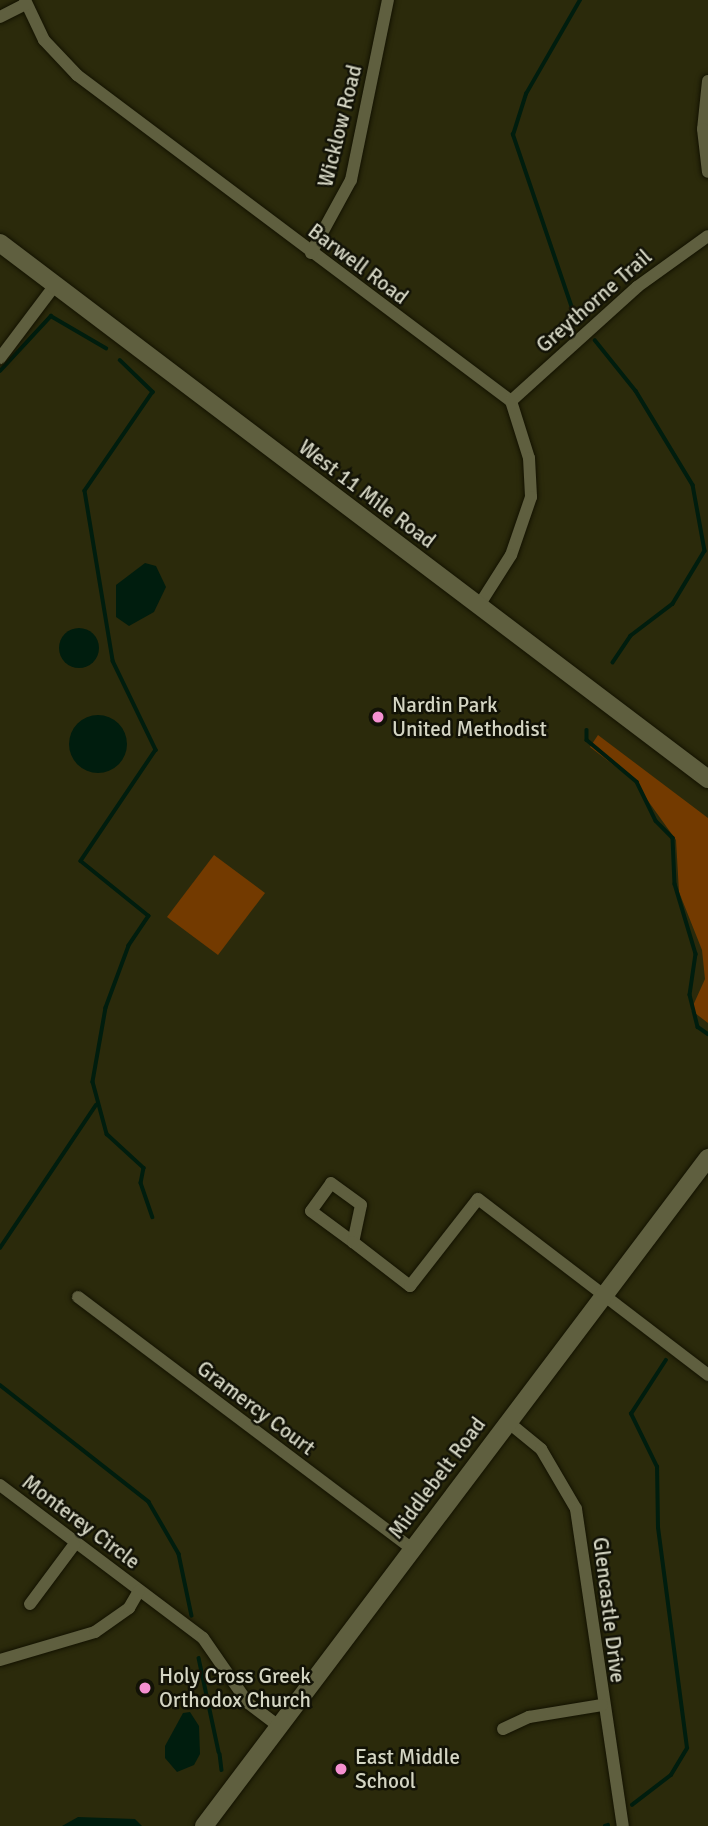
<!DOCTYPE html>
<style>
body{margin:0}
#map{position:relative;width:708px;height:1826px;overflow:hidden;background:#2b2a0b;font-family:Signika,sans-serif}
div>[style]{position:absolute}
.green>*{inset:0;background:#733a00}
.water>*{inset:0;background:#001d0e}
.round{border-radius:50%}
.stream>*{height:3.5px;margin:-1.75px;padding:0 1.75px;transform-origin:1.75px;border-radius:1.75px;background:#001d0e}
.roads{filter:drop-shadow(0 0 2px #131200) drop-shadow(0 0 2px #131200)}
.street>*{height:12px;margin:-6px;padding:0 6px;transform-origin:6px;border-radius:6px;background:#5f5f3f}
.secondary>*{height:18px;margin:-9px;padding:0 9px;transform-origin:9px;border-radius:9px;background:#5f5f3f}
.dots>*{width:19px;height:19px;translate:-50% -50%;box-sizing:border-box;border:4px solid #121206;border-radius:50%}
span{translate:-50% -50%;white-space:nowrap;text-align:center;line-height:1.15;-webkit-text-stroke:5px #121206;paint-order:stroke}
.street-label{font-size:21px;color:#d4d5c3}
.poi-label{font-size:21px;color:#d4d5c3}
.left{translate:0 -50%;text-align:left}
</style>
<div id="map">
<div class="green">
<i style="clip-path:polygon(598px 735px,708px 818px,708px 1023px,691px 1010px,705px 979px,702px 950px,679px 892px,676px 840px,633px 780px,590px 747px)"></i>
<i style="clip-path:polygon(214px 855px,265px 893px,218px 955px,167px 917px)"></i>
</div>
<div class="water">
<i style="clip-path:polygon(145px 563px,156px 566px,166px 587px,154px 612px,129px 626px,116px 617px,116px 585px)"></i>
<i class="round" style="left:59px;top:628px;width:40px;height:40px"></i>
<i class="round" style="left:69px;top:715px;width:58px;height:58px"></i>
<i style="clip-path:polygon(190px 1712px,199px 1726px,200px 1754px,194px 1765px,177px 1772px,165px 1758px,165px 1746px,183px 1713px)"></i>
<i style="clip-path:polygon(78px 1817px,135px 1819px,142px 1826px,62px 1826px)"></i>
</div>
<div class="stream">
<i style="left:577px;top:323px;width:199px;rotate:-108.8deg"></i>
<i style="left:513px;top:135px;width:43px;rotate:-72.4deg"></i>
<i style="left:526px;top:94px;width:108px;rotate:-60.1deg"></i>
<i style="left:595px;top:340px;width:65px;rotate:51.2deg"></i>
<i style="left:636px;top:391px;width:110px;rotate:58.8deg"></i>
<i style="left:693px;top:485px;width:67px;rotate:79.7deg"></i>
<i style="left:705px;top:551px;width:62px;rotate:121.1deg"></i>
<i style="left:673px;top:604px;width:53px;rotate:142.7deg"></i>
<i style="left:631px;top:636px;width:32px;rotate:124deg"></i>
<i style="left:120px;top:360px;width:46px;rotate:44.1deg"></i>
<i style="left:153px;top:392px;width:120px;rotate:124.5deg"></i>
<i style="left:85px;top:491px;width:172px;rotate:80.6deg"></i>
<i style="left:113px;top:661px;width:99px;rotate:64.2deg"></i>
<i style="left:156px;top:750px;width:134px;rotate:124deg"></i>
<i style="left:81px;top:861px;width:87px;rotate:39deg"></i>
<i style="left:149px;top:916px;width:36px;rotate:124deg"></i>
<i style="left:129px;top:946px;width:66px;rotate:110.4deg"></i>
<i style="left:106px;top:1008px;width:75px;rotate:100deg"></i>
<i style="left:93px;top:1082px;width:54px;rotate:74.9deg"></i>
<i style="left:107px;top:1134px;width:50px;rotate:42.6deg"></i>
<i style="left:144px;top:1168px;width:15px;rotate:101deg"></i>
<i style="left:141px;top:1183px;width:36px;rotate:71deg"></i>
<i style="left:0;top:371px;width:75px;rotate:-47.2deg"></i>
<i style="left:51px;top:316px;width:64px;rotate:30.2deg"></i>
<i style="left:587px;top:730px;width:10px;rotate:90deg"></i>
<i style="left:587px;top:740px;width:65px;rotate:40deg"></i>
<i style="left:637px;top:782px;width:43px;rotate:64deg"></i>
<i style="left:656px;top:821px;width:24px;rotate:45deg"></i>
<i style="left:673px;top:838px;width:46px;rotate:87.5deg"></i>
<i style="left:675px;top:884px;width:73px;rotate:73.3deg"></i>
<i style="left:696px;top:954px;width:41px;rotate:98.3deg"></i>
<i style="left:690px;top:995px;width:33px;rotate:76deg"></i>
<i style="left:698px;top:1027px;width:12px;rotate:35deg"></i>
<i style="left:0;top:1248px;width:172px;rotate:-56.1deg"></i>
<i style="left:0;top:1385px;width:189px;rotate:38.1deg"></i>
<i style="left:149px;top:1502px;width:60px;rotate:60deg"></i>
<i style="left:179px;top:1554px;width:63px;rotate:78.2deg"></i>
<i style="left:199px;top:1658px;width:96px;rotate:78deg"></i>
<i style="left:220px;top:1754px;width:16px;rotate:83deg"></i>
<i style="left:632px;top:1805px;width:49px;rotate:-37.6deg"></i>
<i style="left:671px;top:1775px;width:31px;rotate:-59deg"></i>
<i style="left:687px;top:1748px;width:222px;rotate:-97.5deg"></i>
<i style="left:658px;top:1528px;width:61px;rotate:-90.9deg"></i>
<i style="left:657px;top:1467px;width:59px;rotate:-116.1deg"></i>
<i style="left:631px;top:1414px;width:64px;rotate:-57.1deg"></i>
<i style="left:605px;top:1826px;width:3px;rotate:-18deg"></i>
</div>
<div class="roads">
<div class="street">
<i style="left:25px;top:0;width:44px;rotate:64.6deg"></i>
<i style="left:44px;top:40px;width:48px;rotate:46.7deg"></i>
<i style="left:77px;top:75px;width:543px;rotate:36.91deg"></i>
<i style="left:511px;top:401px;width:60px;rotate:72.5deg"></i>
<i style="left:529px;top:458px;width:39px;rotate:87deg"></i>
<i style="left:531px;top:497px;width:61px;rotate:109deg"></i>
<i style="left:511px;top:555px;width:62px;rotate:122.4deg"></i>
<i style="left:0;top:17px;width:29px;rotate:-27deg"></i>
<i style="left:708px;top:81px;width:48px;rotate:95.9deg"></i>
<i style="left:703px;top:129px;width:43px;rotate:83.4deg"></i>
<i style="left:311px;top:253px;width:83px;rotate:-61.3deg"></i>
<i style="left:351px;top:180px;width:184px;rotate:-78.4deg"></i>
<i style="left:0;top:358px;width:91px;rotate:-53deg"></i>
<i style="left:511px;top:401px;width:170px;rotate:-42.1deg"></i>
<i style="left:637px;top:287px;width:87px;rotate:-35.7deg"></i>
<i style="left:353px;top:1242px;width:52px;rotate:-143.6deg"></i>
<i style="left:311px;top:1211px;width:34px;rotate:-54deg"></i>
<i style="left:331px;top:1183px;width:37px;rotate:36deg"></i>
<i style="left:361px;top:1205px;width:38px;rotate:102deg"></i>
<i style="left:353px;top:1242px;width:72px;rotate:37.7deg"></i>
<i style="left:410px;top:1286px;width:110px;rotate:-52deg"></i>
<i style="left:478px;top:1199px;width:290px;rotate:37.4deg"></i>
<i style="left:78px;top:1297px;width:418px;rotate:37deg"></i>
<i style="left:508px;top:1422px;width:43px;rotate:39.3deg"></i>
<i style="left:541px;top:1449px;width:69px;rotate:59.7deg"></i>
<i style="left:576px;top:1509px;width:320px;rotate:81.6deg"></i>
<i style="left:0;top:1485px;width:254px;rotate:37deg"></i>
<i style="left:203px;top:1638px;width:79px;rotate:55.3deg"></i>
<i style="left:248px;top:1703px;width:38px;rotate:37deg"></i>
<i style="left:30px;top:1604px;width:74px;rotate:-53.3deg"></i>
<i style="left:0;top:1660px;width:99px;rotate:-16.4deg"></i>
<i style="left:95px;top:1632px;width:42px;rotate:-35.2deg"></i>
<i style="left:129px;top:1608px;width:20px;rotate:-60deg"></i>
<i style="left:503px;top:1729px;width:29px;rotate:-25deg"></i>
<i style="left:529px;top:1717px;width:74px;rotate:-9.3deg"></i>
</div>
<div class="secondary">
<i style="left:0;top:243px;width:888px;rotate:37.13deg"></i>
<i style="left:204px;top:1826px;width:837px;rotate:-52.97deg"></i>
</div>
</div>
<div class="dots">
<i style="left:378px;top:717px;background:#f590d1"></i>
<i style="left:145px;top:1688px;background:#f590d1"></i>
<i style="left:341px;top:1769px;background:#f590d1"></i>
</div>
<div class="street-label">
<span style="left:340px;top:126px;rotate:-76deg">Wicklow Road</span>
<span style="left:358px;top:264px;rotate:37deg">Barwell Road</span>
<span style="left:594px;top:301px;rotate:-41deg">Greythorne Trail</span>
<span style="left:367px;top:494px;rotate:37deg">West 11 Mile Road</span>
<span style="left:256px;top:1408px;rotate:37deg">Gramercy Court</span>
<span style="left:437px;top:1478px;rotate:-53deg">Middlebelt Road</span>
<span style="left:81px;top:1522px;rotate:37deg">Monterey Circle</span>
<span style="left:609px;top:1610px;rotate:83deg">Glencastle Drive</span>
</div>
<div class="poi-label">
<span class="left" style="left:392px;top:717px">Nardin Park<br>United Methodist</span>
<span class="left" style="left:159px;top:1688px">Holy Cross Greek<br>Orthodox Church</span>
<span class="left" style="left:355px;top:1769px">East Middle<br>School</span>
</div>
</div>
